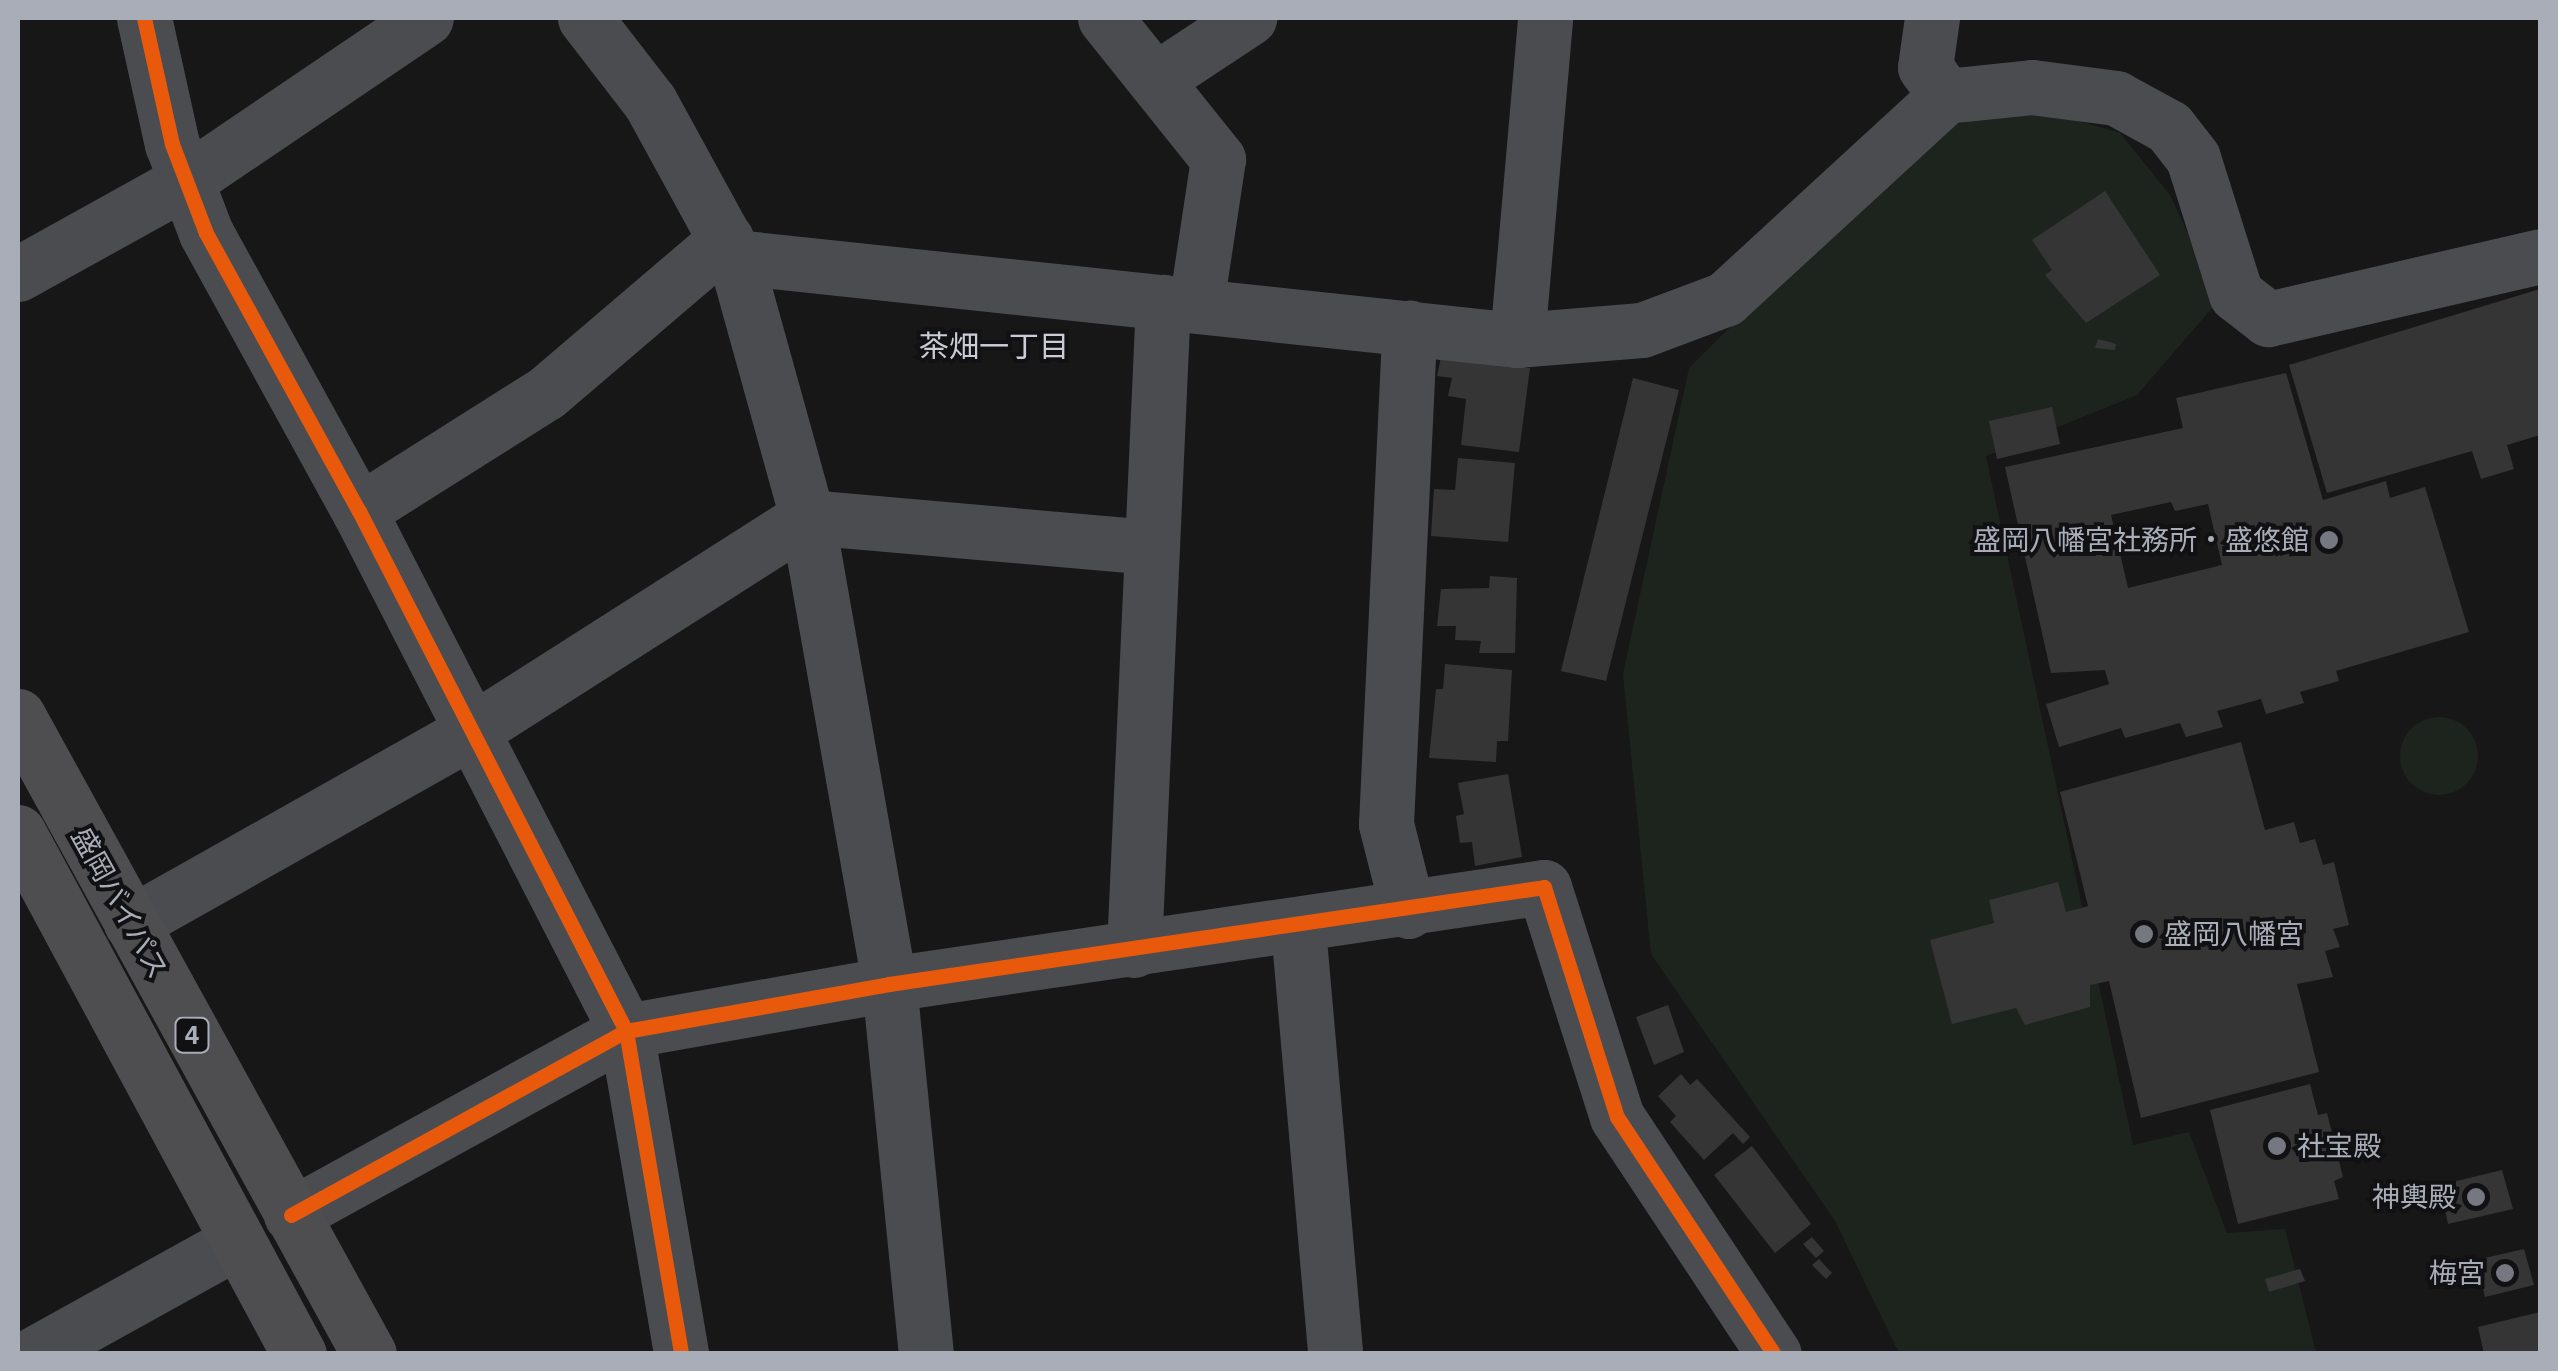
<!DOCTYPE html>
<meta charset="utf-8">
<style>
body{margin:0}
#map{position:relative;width:2558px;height:1371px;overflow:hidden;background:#171717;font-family:"IBM Plex Sans","Noto Sans JP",sans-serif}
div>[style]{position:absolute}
.green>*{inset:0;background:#1d241e}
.round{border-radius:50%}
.building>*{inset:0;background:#353536}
.minor>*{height:55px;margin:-27.5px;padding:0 27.5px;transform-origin:27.5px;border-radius:27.5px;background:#4b4c50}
.highway>*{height:55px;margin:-27.5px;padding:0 27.5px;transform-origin:27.5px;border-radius:27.5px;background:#4e4e51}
.cycleway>*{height:15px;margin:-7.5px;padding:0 7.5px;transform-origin:7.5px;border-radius:7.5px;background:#e8590c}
.dots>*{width:28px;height:28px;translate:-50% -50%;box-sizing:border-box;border:5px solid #111113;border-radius:50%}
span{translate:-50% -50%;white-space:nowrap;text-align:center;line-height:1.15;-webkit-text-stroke:8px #111113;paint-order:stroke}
.shield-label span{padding:2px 8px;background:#111113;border:2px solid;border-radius:8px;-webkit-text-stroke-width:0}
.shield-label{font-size:25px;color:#a8adb8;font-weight:700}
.poi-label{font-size:28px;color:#a8adb8}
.right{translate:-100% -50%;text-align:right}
.left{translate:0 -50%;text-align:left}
.street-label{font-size:28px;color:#a8adb8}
.neighbourhood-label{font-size:30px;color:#c9ccd4}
.frame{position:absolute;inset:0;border:20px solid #a8adb8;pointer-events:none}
</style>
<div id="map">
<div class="green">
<i style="clip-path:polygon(2028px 106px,2120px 133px,2170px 195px,2219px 300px,2137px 395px,1986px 456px,2133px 1145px,2189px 1132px,2227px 1233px,2285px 1229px,2316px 1353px,1899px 1353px,1835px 1221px,1651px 954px,1623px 674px,1689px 368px,1927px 132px)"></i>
<i class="round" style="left:2400px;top:717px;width:78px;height:78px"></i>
</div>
<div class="building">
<i style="clip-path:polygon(2105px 191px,2160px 275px,2086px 323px,2045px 275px,2052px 270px,2032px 240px)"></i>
<i style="clip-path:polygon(2540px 289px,2540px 435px,2507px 445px,2514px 469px,2481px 479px,2472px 451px,2327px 493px,2289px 365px)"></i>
<i style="clip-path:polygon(2098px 339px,2116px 344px,2115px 350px,2095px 348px)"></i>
<i style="clip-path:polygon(1441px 357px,1530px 368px,1519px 452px,1461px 445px,1466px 399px,1448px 396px,1452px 378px,1437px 376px)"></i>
<i style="clip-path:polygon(evenodd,2286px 373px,2323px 500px,2386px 481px,2390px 498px,2425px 487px,2469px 632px,2336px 671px,2339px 681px,2300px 692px,2304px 703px,2266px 714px,2261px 699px,2217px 711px,2223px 727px,2186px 737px,2180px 723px,2125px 738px,2121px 728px,2059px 747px,2046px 704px,2109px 684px,2105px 670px,2051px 673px,2005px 467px,2183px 428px,2176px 398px,2286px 373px,2171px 502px,2175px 511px,2208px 504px,2222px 565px,2128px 588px,2111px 515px,2171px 502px)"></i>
<i style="clip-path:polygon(1633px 378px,1679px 390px,1606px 681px,1561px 671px)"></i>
<i style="clip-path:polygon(2052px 407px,2060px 444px,1997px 459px,1989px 421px)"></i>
<i style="clip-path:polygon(1458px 458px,1515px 463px,1508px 542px,1431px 536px,1434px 489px,1455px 490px)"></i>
<i style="clip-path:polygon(1490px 576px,1517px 578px,1515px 653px,1479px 653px,1481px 641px,1455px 640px,1456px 626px,1437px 626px,1441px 589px,1489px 588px)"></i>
<i style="clip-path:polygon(1445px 664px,1512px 670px,1508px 741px,1497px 741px,1496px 762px,1429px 758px,1436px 689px,1443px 689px)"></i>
<i style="clip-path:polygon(2241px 742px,2265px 830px,2294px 822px,2300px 843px,2315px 839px,2323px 865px,2334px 862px,2349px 925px,2333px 929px,2340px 947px,2325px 951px,2333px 977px,2297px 984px,2319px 1072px,2141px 1118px,2109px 981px,2090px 985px,2090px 1007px,2025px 1025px,2016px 1008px,1952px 1024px,1930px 940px,1994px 923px,1989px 900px,2058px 882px,2066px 912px,2088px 906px,2060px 792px)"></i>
<i style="clip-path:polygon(1508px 774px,1522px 857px,1475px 866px,1472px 842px,1460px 843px,1456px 816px,1464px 814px,1458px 783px)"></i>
<i style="clip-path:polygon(1668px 1005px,1684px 1052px,1654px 1065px,1636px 1017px)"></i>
<i style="clip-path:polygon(1681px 1074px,1690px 1085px,1697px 1079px,1750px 1137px,1743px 1144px,1733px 1133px,1704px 1160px,1670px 1122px,1676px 1116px,1658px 1096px)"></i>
<i style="clip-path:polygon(2310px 1084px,2318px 1115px,2327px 1113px,2343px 1177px,2334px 1181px,2339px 1199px,2238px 1224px,2210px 1110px)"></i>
<i style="clip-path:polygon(1752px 1146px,1811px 1224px,1775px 1253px,1714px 1175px)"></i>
<i style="clip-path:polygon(2502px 1170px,2513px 1209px,2448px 1224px,2440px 1185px)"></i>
<i style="clip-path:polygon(1812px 1237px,1824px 1251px,1816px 1258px,1803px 1244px)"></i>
<i style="clip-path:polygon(2524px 1249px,2534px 1285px,2485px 1297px,2476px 1260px)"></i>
<i style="clip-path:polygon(1819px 1259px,1832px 1273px,1826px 1279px,1812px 1265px)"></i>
<i style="clip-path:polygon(2300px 1269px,2305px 1281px,2269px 1292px,2265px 1279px)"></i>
<i style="clip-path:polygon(2540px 1312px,2540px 1354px,2484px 1354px,2478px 1327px)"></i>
</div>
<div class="minor">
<i style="left:144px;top:18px;width:129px;rotate:77.5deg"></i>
<i style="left:172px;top:144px;width:95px;rotate:69.1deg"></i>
<i style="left:206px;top:233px;width:317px;rotate:61.2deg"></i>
<i style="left:359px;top:511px;width:585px;rotate:62.82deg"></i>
<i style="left:626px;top:1031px;width:328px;rotate:80.3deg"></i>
<i style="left:585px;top:18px;width:106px;rotate:52.3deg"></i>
<i style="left:650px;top:102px;width:177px;rotate:61.3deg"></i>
<i style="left:735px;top:257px;width:270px;rotate:74.5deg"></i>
<i style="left:807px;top:517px;width:474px;rotate:80deg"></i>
<i style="left:889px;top:984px;width:372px;rotate:84.3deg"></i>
<i style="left:1105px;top:18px;width:181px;rotate:51.3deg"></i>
<i style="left:1218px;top:159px;width:148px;rotate:98.6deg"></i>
<i style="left:1932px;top:18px;width:49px;rotate:98.1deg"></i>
<i style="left:1925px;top:67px;width:36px;rotate:54deg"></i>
<i style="left:1946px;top:96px;width:86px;rotate:-6deg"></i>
<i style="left:2032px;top:87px;width:85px;rotate:7.5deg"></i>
<i style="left:2116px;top:98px;width:60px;rotate:28.7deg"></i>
<i style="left:2169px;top:127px;width:39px;rotate:52deg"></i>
<i style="left:2193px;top:158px;width:143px;rotate:72.5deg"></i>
<i style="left:2236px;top:294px;width:41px;rotate:38deg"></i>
<i style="left:2268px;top:319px;width:279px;rotate:-13deg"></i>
<i style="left:1155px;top:80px;width:113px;rotate:-33.4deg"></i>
<i style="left:735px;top:257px;width:786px;rotate:6.06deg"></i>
<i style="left:1517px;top:340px;width:125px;rotate:-4.6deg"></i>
<i style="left:1642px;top:330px;width:89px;rotate:-20.5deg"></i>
<i style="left:1725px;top:299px;width:300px;rotate:-42.6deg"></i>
<i style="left:18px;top:274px;width:190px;rotate:-29deg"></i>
<i style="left:184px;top:182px;width:292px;rotate:-34.1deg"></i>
<i style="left:1517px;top:340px;width:323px;rotate:-85deg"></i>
<i style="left:359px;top:511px;width:221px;rotate:-32.3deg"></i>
<i style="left:546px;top:393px;width:237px;rotate:-40.5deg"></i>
<i style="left:1408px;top:911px;width:90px;rotate:-104.2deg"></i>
<i style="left:1386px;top:824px;width:497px;rotate:-87.3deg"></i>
<i style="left:131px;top:923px;width:393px;rotate:-29.4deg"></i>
<i style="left:473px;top:730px;width:396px;rotate:-32.5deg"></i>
<i style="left:807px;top:517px;width:346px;rotate:5deg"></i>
<i style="left:1298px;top:928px;width:428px;rotate:85deg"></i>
<i style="left:1134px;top:950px;width:649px;rotate:-87.44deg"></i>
<i style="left:291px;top:1215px;width:382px;rotate:-28.8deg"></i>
<i style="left:626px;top:1031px;width:267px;rotate:-10.1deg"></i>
<i style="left:889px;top:984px;width:662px;rotate:-8.42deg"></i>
<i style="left:1544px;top:887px;width:241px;rotate:72.4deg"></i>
<i style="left:1617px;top:1117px;width:284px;rotate:56.5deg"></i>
<i style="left:34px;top:1354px;width:231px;rotate:-29deg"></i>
</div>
<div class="highway">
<i style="left:18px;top:716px;width:728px;rotate:61.18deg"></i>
<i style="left:18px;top:832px;width:593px;rotate:61.71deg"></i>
</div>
<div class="cycleway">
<i style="left:144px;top:18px;width:129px;rotate:77.5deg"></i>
<i style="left:172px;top:144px;width:95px;rotate:69.1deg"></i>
<i style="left:206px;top:233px;width:317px;rotate:61.2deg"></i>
<i style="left:359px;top:511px;width:585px;rotate:62.82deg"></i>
<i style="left:626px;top:1031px;width:328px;rotate:80.3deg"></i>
<i style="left:291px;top:1215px;width:382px;rotate:-28.8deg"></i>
<i style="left:626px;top:1031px;width:267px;rotate:-10.1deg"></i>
<i style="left:889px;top:984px;width:662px;rotate:-8.42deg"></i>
<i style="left:1544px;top:887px;width:241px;rotate:72.4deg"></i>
<i style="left:1617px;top:1117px;width:284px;rotate:56.5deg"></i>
</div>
<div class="dots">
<i style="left:2329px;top:540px;background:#757880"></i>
<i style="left:2144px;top:934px;background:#757880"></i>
<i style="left:2277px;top:1146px;background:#757880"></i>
<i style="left:2476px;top:1197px;background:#757880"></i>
<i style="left:2505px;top:1273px;background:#757880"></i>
</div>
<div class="shield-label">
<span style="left:192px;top:1035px">4</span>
</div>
<div class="poi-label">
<span class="right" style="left:2309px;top:540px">盛岡八幡宮社務所・盛悠館</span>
<span class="left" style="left:2164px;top:934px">盛岡八幡宮</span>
<span class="left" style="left:2297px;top:1146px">社宝殿</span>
<span class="right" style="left:2456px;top:1197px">神輿殿</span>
<span class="right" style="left:2485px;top:1273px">梅宮</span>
</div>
<div class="street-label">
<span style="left:120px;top:903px;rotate:61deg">盛岡バイパス</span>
</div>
<div class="neighbourhood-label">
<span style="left:994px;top:346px">茶畑一丁目</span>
</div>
<div class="frame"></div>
</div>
